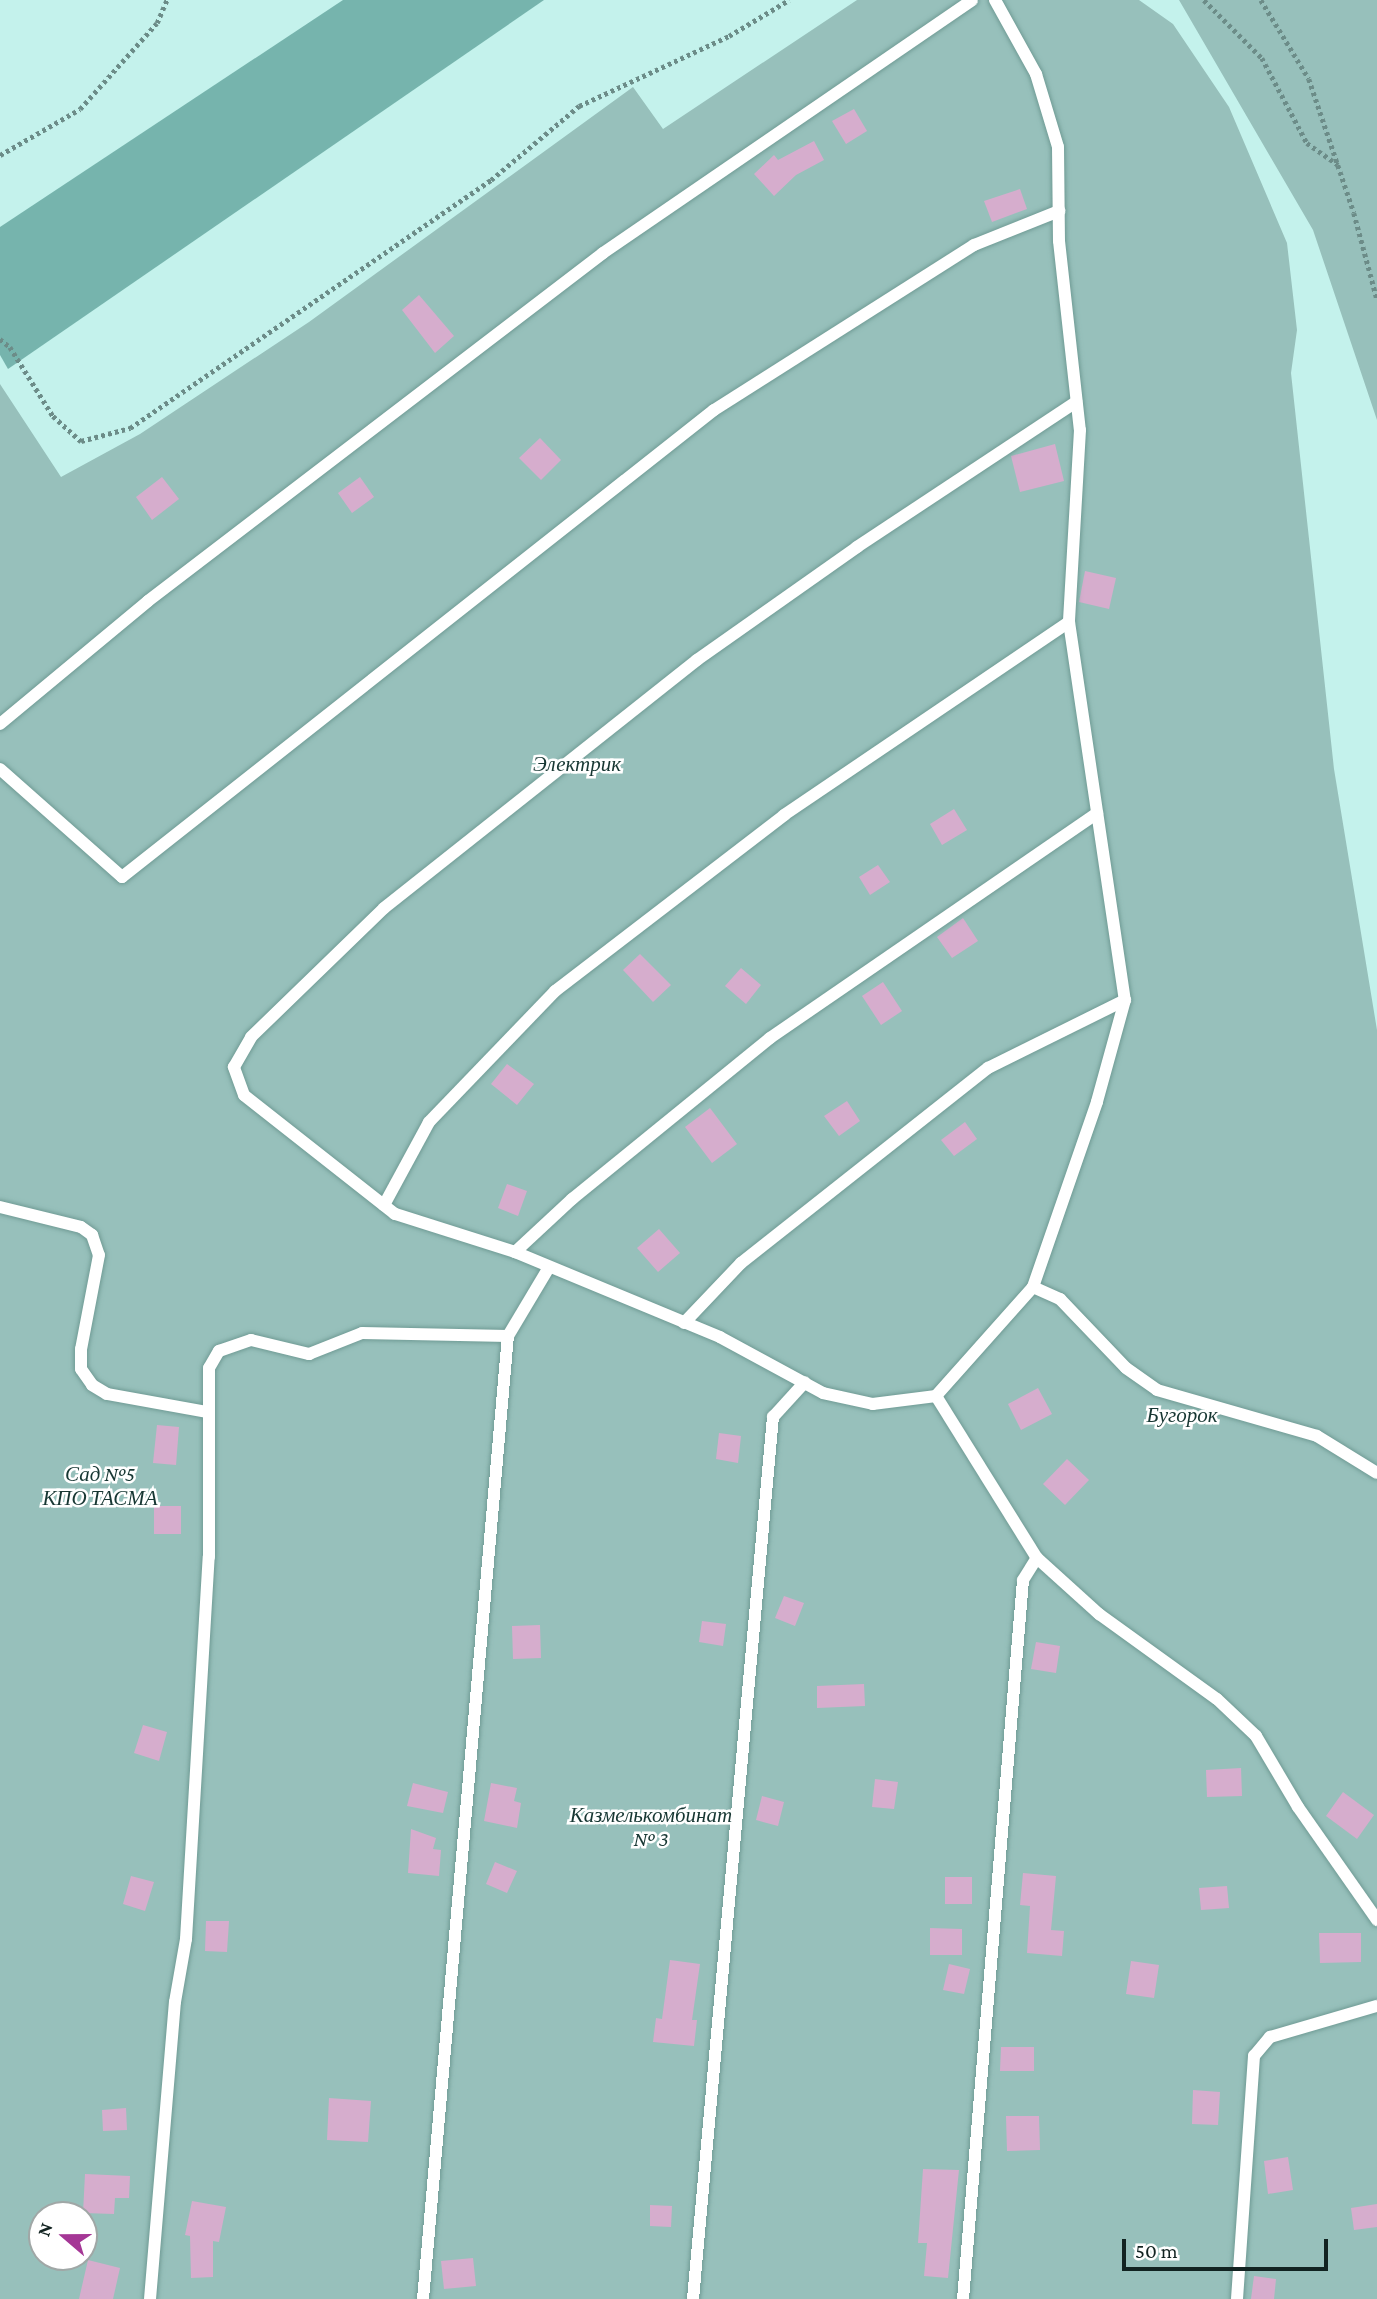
<!DOCTYPE html>
<meta charset="utf-8">
<style>
body{margin:0}
#map{position:relative;width:1377px;height:2299px;overflow:hidden;background:#c4f2ec;font-family:"Crimson Pro",serif}
div>[style]{position:absolute}
.green>*{inset:0;background:#97c0bb}
.forest>*{inset:0;background:#76b4ad}
.building>*{inset:0;background:#d6adcd}
.path>*{height:4.5px;margin-top:-2.25px;transform-origin:0;background:repeating-linear-gradient(90deg,#6c8c88 0 3.5px,transparent 0 7px)}
.roads{filter:drop-shadow(0 0 2px #709b95) drop-shadow(0 0 2px #709b95)}
.service>*{height:12px;margin:-6px;padding:0 6px;transform-origin:6px;border-radius:6px;background:#fff}
span{translate:-50% -50%;white-space:nowrap;text-align:center;line-height:1.15;-webkit-text-stroke:5px #fff;paint-order:stroke}
.park-label{font-size:21px;color:#173733;font-style:italic}
.north{position:absolute;left:28px;top:2201px;width:70px;height:70px;box-sizing:border-box;background:#fff;border:2px solid #a0a7a6;border-radius:50%;rotate:290deg;font-size:19px;font-weight:700;line-height:28px;text-align:center;color:#122321}
.north::after{content:'';display:block;margin:auto;width:24px;height:32px;background:#a53796;clip-path:polygon(50% 0,100% 100%,50% 72%,0 100%)}
.scale{position:absolute;left:1122px;top:2239px;width:206px;height:32px;box-sizing:border-box;border:4px solid #122321;border-top:0;padding-left:9px;font-size:21px;line-height:24px;white-space:nowrap;color:#122321;-webkit-text-stroke:5px #fff;paint-order:stroke}
</style>
<div id="map">
<div class="green">
<i style="clip-path:polygon(evenodd,857px 0,1139px 0,1173px 24px,1229px 107px,1287px 243px,1297px 330px,1291px 373px,1334px 769px,1377px 1030px,1377px 2299px,0 2299px,0 384px,61px 477px,140px 434px,309px 322px,633px 87px,663px 129px,857px 0,42px 2215px,84px 2215px,84px 2257px,42px 2257px,42px 2215px)"></i>
<i style="clip-path:polygon(1179px 0,1377px 0,1377px 420px,1313px 230px)"></i>
</div>
<div class="forest">
<i style="clip-path:polygon(343px 0,544px 0,8px 369px,0 355px,0 227px)"></i>
</div>
<div class="building">
<i style="clip-path:polygon(854px 109px,867px 131px,846px 144px,832px 121px)"></i>
<i style="clip-path:polygon(814px 141px,824px 160px,796px 175px,774px 196px,754px 174px,774px 155px,778px 160px)"></i>
<i style="clip-path:polygon(1020px 189px,1027px 209px,992px 222px,984px 201px)"></i>
<i style="clip-path:polygon(419px 295px,454px 336px,435px 353px,402px 310px)"></i>
<i style="clip-path:polygon(540px 438px,561px 460px,541px 480px,519px 458px)"></i>
<i style="clip-path:polygon(1055px 444px,1064px 481px,1020px 492px,1011px 456px)"></i>
<i style="clip-path:polygon(162px 477px,179px 499px,152px 520px,136px 497px)"></i>
<i style="clip-path:polygon(360px 477px,374px 497px,352px 513px,338px 493px)"></i>
<i style="clip-path:polygon(1085px 571px,1116px 578px,1109px 609px,1079px 602px)"></i>
<i style="clip-path:polygon(954px 809px,967px 830px,942px 845px,930px 824px)"></i>
<i style="clip-path:polygon(878px 865px,890px 882px,870px 895px,859px 877px)"></i>
<i style="clip-path:polygon(963px 918px,978px 941px,952px 958px,937px 937px)"></i>
<i style="clip-path:polygon(640px 954px,671px 985px,653px 1002px,623px 970px)"></i>
<i style="clip-path:polygon(741px 968px,761px 985px,746px 1004px,725px 986px)"></i>
<i style="clip-path:polygon(883px 982px,902px 1011px,881px 1025px,862px 996px)"></i>
<i style="clip-path:polygon(507px 1064px,534px 1084px,517px 1105px,491px 1084px)"></i>
<i style="clip-path:polygon(847px 1101px,860px 1121px,839px 1136px,824px 1116px)"></i>
<i style="clip-path:polygon(710px 1108px,737px 1144px,712px 1163px,685px 1127px)"></i>
<i style="clip-path:polygon(965px 1122px,977px 1139px,954px 1156px,941px 1140px)"></i>
<i style="clip-path:polygon(507px 1184px,527px 1191px,518px 1216px,498px 1208px)"></i>
<i style="clip-path:polygon(659px 1229px,680px 1253px,658px 1272px,637px 1248px)"></i>
<i style="clip-path:polygon(1038px 1388px,1052px 1414px,1021px 1430px,1008px 1404px)"></i>
<i style="clip-path:polygon(157px 1425px,179px 1427px,176px 1465px,153px 1463px)"></i>
<i style="clip-path:polygon(719px 1433px,741px 1436px,738px 1463px,716px 1459px)"></i>
<i style="clip-path:polygon(1067px 1459px,1089px 1480px,1065px 1505px,1043px 1484px)"></i>
<i style="clip-path:polygon(154px 1506px,181px 1506px,181px 1534px,154px 1534px)"></i>
<i style="clip-path:polygon(784px 1596px,804px 1603px,795px 1626px,775px 1618px)"></i>
<i style="clip-path:polygon(702px 1621px,726px 1624px,723px 1646px,699px 1642px)"></i>
<i style="clip-path:polygon(540px 1625px,541px 1658px,513px 1659px,512px 1626px)"></i>
<i style="clip-path:polygon(1036px 1642px,1060px 1646px,1056px 1673px,1031px 1669px)"></i>
<i style="clip-path:polygon(864px 1684px,865px 1706px,817px 1708px,817px 1686px)"></i>
<i style="clip-path:polygon(143px 1725px,167px 1732px,159px 1761px,134px 1753px)"></i>
<i style="clip-path:polygon(1241px 1768px,1242px 1796px,1207px 1797px,1206px 1770px)"></i>
<i style="clip-path:polygon(875px 1779px,898px 1782px,894px 1809px,872px 1807px)"></i>
<i style="clip-path:polygon(413px 1783px,448px 1792px,443px 1813px,407px 1806px)"></i>
<i style="clip-path:polygon(491px 1783px,517px 1788px,514px 1801px,521px 1803px,517px 1828px,484px 1821px)"></i>
<i style="clip-path:polygon(1343px 1792px,1374px 1815px,1357px 1839px,1326px 1816px)"></i>
<i style="clip-path:polygon(762px 1796px,784px 1802px,778px 1826px,756px 1820px)"></i>
<i style="clip-path:polygon(411px 1829px,436px 1838px,433px 1849px,441px 1850px,439px 1876px,408px 1873px)"></i>
<i style="clip-path:polygon(495px 1862px,517px 1871px,507px 1893px,486px 1884px)"></i>
<i style="clip-path:polygon(1023px 1873px,1056px 1876px,1051px 1930px,1064px 1931px,1062px 1956px,1027px 1953px,1030px 1906px,1020px 1905px)"></i>
<i style="clip-path:polygon(131px 1876px,154px 1882px,145px 1911px,123px 1904px)"></i>
<i style="clip-path:polygon(945px 1877px,972px 1877px,972px 1904px,945px 1904px)"></i>
<i style="clip-path:polygon(1227px 1886px,1229px 1908px,1201px 1910px,1199px 1888px)"></i>
<i style="clip-path:polygon(206px 1921px,229px 1921px,227px 1952px,205px 1951px)"></i>
<i style="clip-path:polygon(930px 1928px,962px 1929px,962px 1955px,930px 1955px)"></i>
<i style="clip-path:polygon(1319px 1933px,1361px 1933px,1361px 1962px,1320px 1963px)"></i>
<i style="clip-path:polygon(670px 1960px,700px 1964px,692px 2020px,697px 2020px,694px 2046px,653px 2042px,656px 2018px,662px 2019px)"></i>
<i style="clip-path:polygon(1131px 1961px,1159px 1965px,1154px 1998px,1126px 1994px)"></i>
<i style="clip-path:polygon(949px 1964px,970px 1969px,964px 1994px,943px 1990px)"></i>
<i style="clip-path:polygon(1001px 2047px,1034px 2047px,1034px 2071px,1000px 2071px)"></i>
<i style="clip-path:polygon(1193px 2090px,1220px 2092px,1218px 2125px,1192px 2124px)"></i>
<i style="clip-path:polygon(329px 2098px,371px 2101px,368px 2142px,327px 2140px)"></i>
<i style="clip-path:polygon(126px 2108px,127px 2130px,103px 2131px,102px 2110px)"></i>
<i style="clip-path:polygon(1006px 2116px,1039px 2116px,1040px 2150px,1007px 2151px)"></i>
<i style="clip-path:polygon(1288px 2157px,1293px 2190px,1268px 2194px,1264px 2161px)"></i>
<i style="clip-path:polygon(923px 2169px,959px 2170px,948px 2278px,924px 2276px,927px 2243px,918px 2243px)"></i>
<i style="clip-path:polygon(85px 2174px,130px 2176px,129px 2198px,115px 2198px,114px 2214px,83px 2213px)"></i>
<i style="clip-path:polygon(192px 2201px,226px 2207px,219px 2242px,213px 2241px,213px 2277px,191px 2278px,190px 2236px,185px 2235px)"></i>
<i style="clip-path:polygon(1377px 2204px,1377px 2227px,1354px 2230px,1351px 2208px)"></i>
<i style="clip-path:polygon(650px 2205px,672px 2206px,671px 2227px,650px 2226px)"></i>
<i style="clip-path:polygon(473px 2258px,476px 2286px,444px 2289px,441px 2261px)"></i>
<i style="clip-path:polygon(88px 2260px,120px 2268px,113px 2299px,79px 2299px)"></i>
<i style="clip-path:polygon(1254px 2276px,1276px 2279px,1274px 2299px,1251px 2299px)"></i>
</div>
<div class="path">
<i style="left:1204px;top:0;width:82px;rotate:45deg"></i>
<i style="left:1262px;top:58px;width:96px;rotate:62.1deg"></i>
<i style="left:1307px;top:143px;width:38px;rotate:35deg"></i>
<i style="left:1261px;top:0;width:92px;rotate:58.7deg"></i>
<i style="left:1309px;top:79px;width:141px;rotate:71.4deg"></i>
<i style="left:1354px;top:213px;width:89px;rotate:75deg"></i>
<i style="left:0;top:155px;width:92px;rotate:-29.9deg"></i>
<i style="left:80px;top:109px;width:115px;rotate:-48.2deg"></i>
<i style="left:157px;top:23px;width:25px;rotate:-67deg"></i>
<i style="left:0;top:339px;width:13px;rotate:39deg"></i>
<i style="left:10px;top:347px;width:81px;rotate:58.1deg"></i>
<i style="left:53px;top:416px;width:38px;rotate:42deg"></i>
<i style="left:81px;top:441px;width:51px;rotate:-14.9deg"></i>
<i style="left:130px;top:428px;width:438px;rotate:-34.5deg"></i>
<i style="left:491px;top:180px;width:115px;rotate:-40.1deg"></i>
<i style="left:579px;top:106px;width:166px;rotate:-25deg"></i>
<i style="left:729px;top:36px;width:70px;rotate:-31deg"></i>
</div>
<div class="roads">
<div class="service">
<i style="left:995px;top:0;width:85px;rotate:61deg"></i>
<i style="left:1036px;top:74px;width:76px;rotate:73.2deg"></i>
<i style="left:1058px;top:147px;width:94px;rotate:89.4deg"></i>
<i style="left:1059px;top:241px;width:190px;rotate:83.7deg"></i>
<i style="left:1080px;top:430px;width:192px;rotate:93.3deg"></i>
<i style="left:1069px;top:622px;width:382px;rotate:81.6deg"></i>
<i style="left:1125px;top:1000px;width:106px;rotate:105.4deg"></i>
<i style="left:1097px;top:1102px;width:196px;rotate:109.1deg"></i>
<i style="left:1033px;top:1287px;width:30px;rotate:24deg"></i>
<i style="left:1060px;top:1299px;width:95px;rotate:46.3deg"></i>
<i style="left:1126px;top:1368px;width:38px;rotate:35deg"></i>
<i style="left:1157px;top:1390px;width:166px;rotate:16deg"></i>
<i style="left:1317px;top:1436px;width:70px;rotate:31.7deg"></i>
<i style="left:0;top:724px;width:192px;rotate:-39.7deg"></i>
<i style="left:148px;top:601px;width:573px;rotate:-37.41deg"></i>
<i style="left:603px;top:253px;width:447px;rotate:-34.4deg"></i>
<i style="left:0;top:769px;width:163px;rotate:41.5deg"></i>
<i style="left:122px;top:877px;width:754px;rotate:-38.27deg"></i>
<i style="left:714px;top:410px;width:308px;rotate:-32.4deg"></i>
<i style="left:974px;top:245px;width:92px;rotate:-21.8deg"></i>
<i style="left:384px;top:1205px;width:94px;rotate:-61.5deg"></i>
<i style="left:429px;top:1122px;width:182px;rotate:-46.1deg"></i>
<i style="left:555px;top:991px;width:289px;rotate:-37.5deg"></i>
<i style="left:784px;top:815px;width:344px;rotate:-34.1deg"></i>
<i style="left:0;top:1207px;width:83px;rotate:13.9deg"></i>
<i style="left:81px;top:1227px;width:14px;rotate:36deg"></i>
<i style="left:92px;top:1235px;width:21px;rotate:71deg"></i>
<i style="left:99px;top:1255px;width:96px;rotate:100.8deg"></i>
<i style="left:81px;top:1349px;width:20px;rotate:90deg"></i>
<i style="left:81px;top:1369px;width:19px;rotate:55deg"></i>
<i style="left:92px;top:1385px;width:17px;rotate:31deg"></i>
<i style="left:107px;top:1394px;width:102px;rotate:10.2deg"></i>
<i style="left:515px;top:1252px;width:78px;rotate:-42.9deg"></i>
<i style="left:572px;top:1199px;width:255px;rotate:-39.1deg"></i>
<i style="left:770px;top:1038px;width:397px;rotate:-34.5deg"></i>
<i style="left:1033px;top:1287px;width:146px;rotate:131.7deg"></i>
<i style="left:936px;top:1396px;width:64px;rotate:172.8deg"></i>
<i style="left:873px;top:1404px;width:51px;rotate:-167.6deg"></i>
<i style="left:823px;top:1393px;width:117px;rotate:-151.5deg"></i>
<i style="left:720px;top:1337px;width:222px;rotate:-157.5deg"></i>
<i style="left:515px;top:1252px;width:126px;rotate:-162.4deg"></i>
<i style="left:395px;top:1214px;width:192px;rotate:-141.8deg"></i>
<i style="left:244px;top:1095px;width:30px;rotate:-110deg"></i>
<i style="left:234px;top:1067px;width:34px;rotate:-60deg"></i>
<i style="left:251px;top:1037px;width:185px;rotate:-44.1deg"></i>
<i style="left:384px;top:908px;width:399px;rotate:-38.4deg"></i>
<i style="left:697px;top:660px;width:196px;rotate:-35.2deg"></i>
<i style="left:857px;top:547px;width:263px;rotate:-33.5deg"></i>
<i style="left:684px;top:1323px;width:83px;rotate:-46.5deg"></i>
<i style="left:741px;top:1263px;width:315px;rotate:-38.3deg"></i>
<i style="left:988px;top:1068px;width:153px;rotate:-26.4deg"></i>
<i style="left:936px;top:1396px;width:191px;rotate:58.1deg"></i>
<i style="left:1037px;top:1558px;width:84px;rotate:42.1deg"></i>
<i style="left:1099px;top:1614px;width:145px;rotate:35.8deg"></i>
<i style="left:1217px;top:1699px;width:54px;rotate:43.5deg"></i>
<i style="left:1256px;top:1736px;width:82px;rotate:59.4deg"></i>
<i style="left:1298px;top:1807px;width:138px;rotate:55deg"></i>
<i style="left:150px;top:2299px;width:298px;rotate:-85.2deg"></i>
<i style="left:175px;top:2002px;width:64px;rotate:-80.1deg"></i>
<i style="left:186px;top:1939px;width:383px;rotate:-86.6deg"></i>
<i style="left:209px;top:1557px;width:189px;rotate:-90deg"></i>
<i style="left:209px;top:1368px;width:20px;rotate:-60deg"></i>
<i style="left:219px;top:1351px;width:34px;rotate:-19deg"></i>
<i style="left:251px;top:1340px;width:60px;rotate:13.6deg"></i>
<i style="left:309px;top:1354px;width:57px;rotate:-21.6deg"></i>
<i style="left:362px;top:1333px;width:146px;rotate:1.2deg"></i>
<i style="left:508px;top:1336px;width:78px;rotate:-59.2deg"></i>
<i style="left:423px;top:2299px;width:967px;rotate:-84.96deg"></i>
<i style="left:693px;top:2299px;width:886px;rotate:-84.82deg"></i>
<i style="left:773px;top:1417px;width:47px;rotate:-47.6deg"></i>
<i style="left:963px;top:2299px;width:721px;rotate:-85.23deg"></i>
<i style="left:1023px;top:1580px;width:26px;rotate:-58deg"></i>
<i style="left:1237px;top:2299px;width:244px;rotate:-86deg"></i>
<i style="left:1254px;top:2056px;width:25px;rotate:-50deg"></i>
<i style="left:1270px;top:2037px;width:111px;rotate:-16.2deg"></i>
</div>
</div>
<div class="park-label">
<span style="left:577px;top:764px">Электрик</span>
<span style="left:1182px;top:1415px">Бугорок</span>
<span style="left:100px;top:1486px">Сад №5<br>КПО ТАСМА</span>
<span style="left:651px;top:1827px">Казмелькомбинат<br>№ 3</span>
</div>
<div class="north">N</div>
<div class="scale">50 m</div>
</div>
